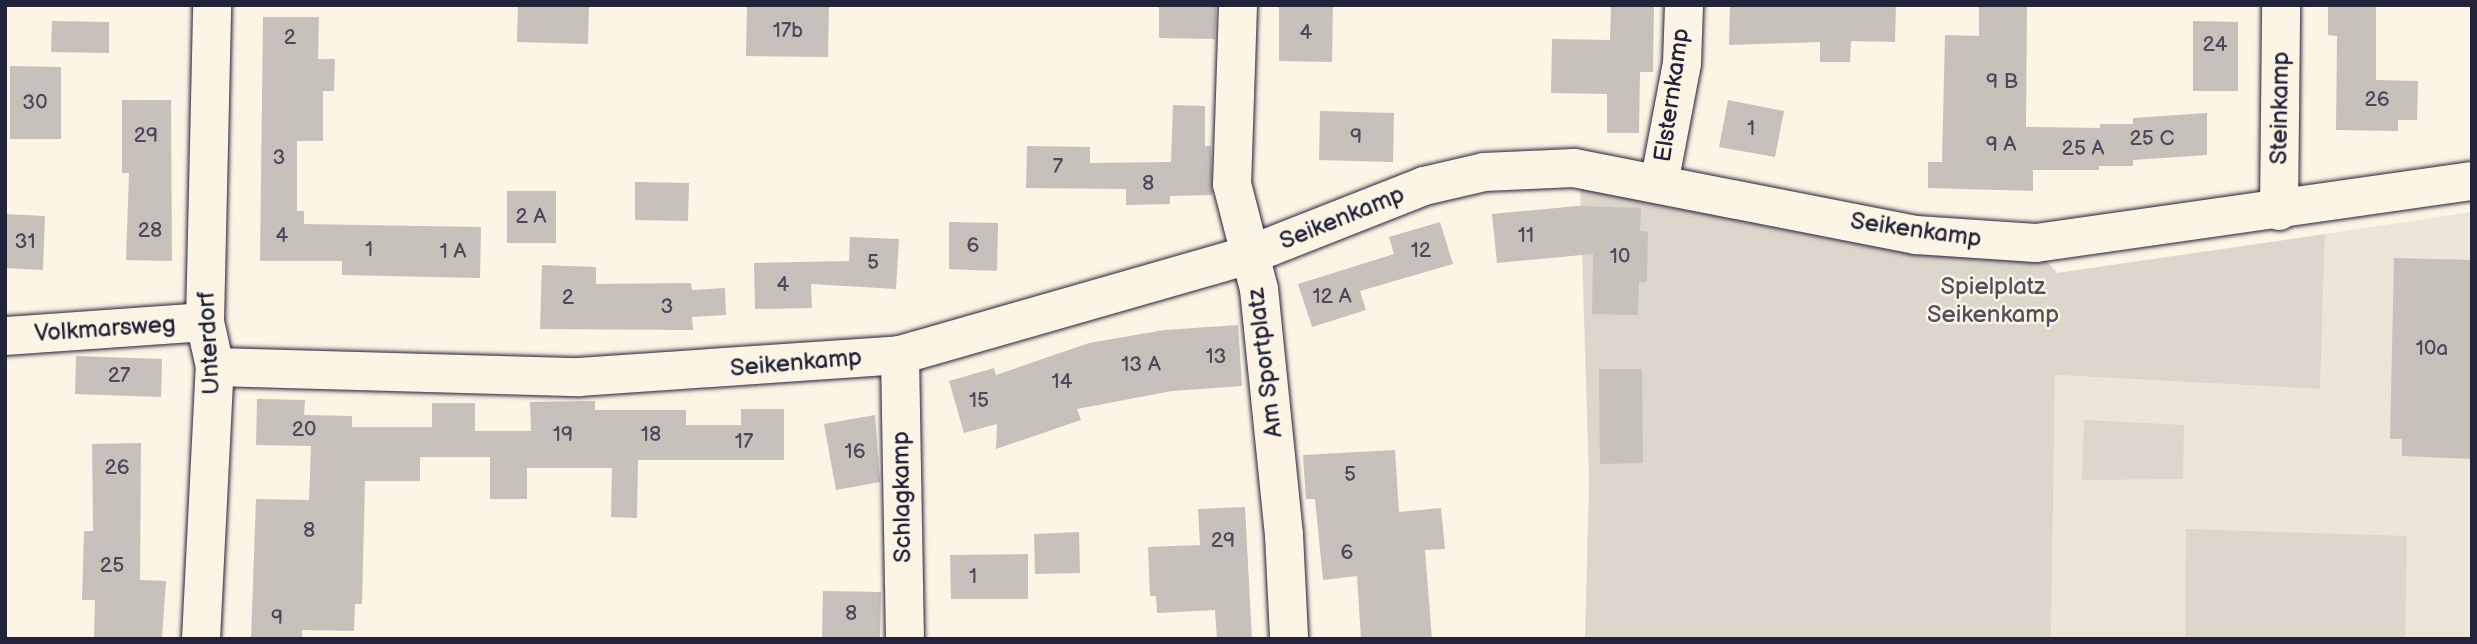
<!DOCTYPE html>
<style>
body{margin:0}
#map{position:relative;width:2477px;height:644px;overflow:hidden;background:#fcf5e5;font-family:"Balsamiq Sans",sans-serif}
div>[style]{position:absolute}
.built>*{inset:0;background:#ece5d8}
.green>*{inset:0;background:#dcd6cc}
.building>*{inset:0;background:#c6c1bb}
.roads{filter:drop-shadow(0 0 2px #22223b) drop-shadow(0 0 2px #22223b)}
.street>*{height:38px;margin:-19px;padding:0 19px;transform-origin:19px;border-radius:19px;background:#fcf5e5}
span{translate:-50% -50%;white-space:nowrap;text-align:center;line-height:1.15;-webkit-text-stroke:5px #fcf5e5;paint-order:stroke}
.number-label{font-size:21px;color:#4b4a5b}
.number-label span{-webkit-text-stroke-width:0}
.street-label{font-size:24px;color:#22223b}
.park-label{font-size:24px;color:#504f5f}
.frame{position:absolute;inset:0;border:7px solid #22223b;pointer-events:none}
</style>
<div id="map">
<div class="built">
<i style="clip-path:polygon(2472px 212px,2472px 639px,2051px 639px,2055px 375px,2320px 389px,2325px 234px)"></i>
</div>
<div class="green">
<i style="clip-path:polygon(1580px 185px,2045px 259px,2057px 273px,2325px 234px,2320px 389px,2055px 375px,2051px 639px,1585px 639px,1589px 481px)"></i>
<i style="clip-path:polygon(2084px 420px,2184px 425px,2183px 479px,2082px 480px)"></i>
<i style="clip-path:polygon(2186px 529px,2407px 536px,2405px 639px,2185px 639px)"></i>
</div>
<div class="building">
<i style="clip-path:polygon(518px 5px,589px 5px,588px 44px,517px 42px)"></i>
<i style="clip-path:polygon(747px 5px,829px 5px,828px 57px,746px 56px)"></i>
<i style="clip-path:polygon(1159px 5px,1216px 5px,1215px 39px,1159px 38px)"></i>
<i style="clip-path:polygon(1279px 5px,1333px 5px,1332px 62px,1279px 61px)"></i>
<i style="clip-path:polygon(1611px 5px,1654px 5px,1653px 72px,1640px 72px,1639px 133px,1607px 133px,1607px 94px,1551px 93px,1552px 39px,1610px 40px)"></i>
<i style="clip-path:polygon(1730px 5px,1896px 5px,1895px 42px,1851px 41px,1850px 62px,1820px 62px,1820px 42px,1729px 45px)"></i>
<i style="clip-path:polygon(1979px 5px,2027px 5px,2026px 127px,2100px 128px,2100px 124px,2133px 124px,2133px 118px,2207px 113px,2207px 155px,2133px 160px,2133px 166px,2099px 166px,2099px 170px,2033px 170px,2033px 191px,1928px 188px,1928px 162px,1942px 162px,1945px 35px,1979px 36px)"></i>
<i style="clip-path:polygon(2328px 5px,2376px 5px,2376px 80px,2418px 81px,2417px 120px,2398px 120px,2398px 131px,2336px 130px,2337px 36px,2328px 35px)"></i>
<i style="clip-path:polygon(263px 17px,319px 17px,318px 59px,335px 59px,334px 91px,323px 91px,323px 141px,297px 141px,297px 211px,304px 211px,304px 224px,481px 227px,480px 278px,342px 275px,342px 261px,260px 261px)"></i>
<i style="clip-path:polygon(52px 21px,109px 22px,109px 53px,51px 52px)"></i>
<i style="clip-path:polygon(2193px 21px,2238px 22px,2238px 91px,2193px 91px)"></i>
<i style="clip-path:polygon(10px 66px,61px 67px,61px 139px,10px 139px)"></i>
<i style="clip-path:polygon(122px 100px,171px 100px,172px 261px,126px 260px,129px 173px,122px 173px)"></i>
<i style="clip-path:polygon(1728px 100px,1784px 111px,1775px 157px,1719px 147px)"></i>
<i style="clip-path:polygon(1173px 105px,1205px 106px,1205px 146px,1211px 146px,1212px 195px,1170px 196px,1170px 204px,1126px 205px,1126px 189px,1026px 188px,1027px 146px,1090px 147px,1090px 163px,1171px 162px)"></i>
<i style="clip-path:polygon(1320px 111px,1394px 113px,1393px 162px,1319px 160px)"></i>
<i style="clip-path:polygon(635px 182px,689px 183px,688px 221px,635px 220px)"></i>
<i style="clip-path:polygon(507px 191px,556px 191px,556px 243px,507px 243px)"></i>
<i style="clip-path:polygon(1578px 206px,1641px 208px,1640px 231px,1648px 232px,1647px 282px,1639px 282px,1638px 315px,1592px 314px,1593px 254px,1497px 263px,1492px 214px)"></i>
<i style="clip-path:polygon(5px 214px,45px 216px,43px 270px,5px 268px)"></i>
<i style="clip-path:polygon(949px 222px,998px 223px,997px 271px,949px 269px)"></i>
<i style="clip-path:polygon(1440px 222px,1453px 264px,1360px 291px,1366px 310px,1312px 327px,1298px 284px,1394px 254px,1389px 237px)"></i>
<i style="clip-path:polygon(850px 237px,899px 239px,896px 289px,811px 284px,812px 308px,755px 309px,754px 263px,849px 261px)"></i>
<i style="clip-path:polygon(2394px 258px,2472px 260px,2472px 459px,2402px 456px,2402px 439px,2390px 439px)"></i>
<i style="clip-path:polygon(542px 265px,596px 267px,596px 284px,691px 283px,692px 290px,725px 288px,726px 315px,692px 317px,693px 330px,540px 329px)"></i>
<i style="clip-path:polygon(1238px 325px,1242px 386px,1172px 391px,1077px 409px,1081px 420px,996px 449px,997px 424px,964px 433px,949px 381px,994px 368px,996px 375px,1089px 343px,1164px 330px)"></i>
<i style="clip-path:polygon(76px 356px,162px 359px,161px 397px,75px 394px)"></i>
<i style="clip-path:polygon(1599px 369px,1642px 369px,1643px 463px,1600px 464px)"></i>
<i style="clip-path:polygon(257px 399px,305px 400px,304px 415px,352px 416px,352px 427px,432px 427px,432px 403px,475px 403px,475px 431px,531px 431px,530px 402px,595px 401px,595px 410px,686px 410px,686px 425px,741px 425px,741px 409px,784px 409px,784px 460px,638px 460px,637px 518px,611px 517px,612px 468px,527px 468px,527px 499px,490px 499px,490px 457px,420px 457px,420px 481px,365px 481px,362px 604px,355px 604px,354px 631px,302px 630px,302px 639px,251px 639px,256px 499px,309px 500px,311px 446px,256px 445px)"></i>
<i style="clip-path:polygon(875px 415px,880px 482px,836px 490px,824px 424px)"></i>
<i style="clip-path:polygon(141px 443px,140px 580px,166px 581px,162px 639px,94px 639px,95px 600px,82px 600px,84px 531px,93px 531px,92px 444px)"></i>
<i style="clip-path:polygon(1395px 450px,1399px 512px,1441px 508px,1445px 549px,1425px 550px,1432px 639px,1361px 639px,1357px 576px,1323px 580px,1315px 499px,1306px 499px,1303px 455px)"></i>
<i style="clip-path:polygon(1245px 507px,1252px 639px,1217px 639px,1215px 610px,1157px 613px,1156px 596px,1150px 596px,1148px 547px,1200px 545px,1198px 509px)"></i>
<i style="clip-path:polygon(1079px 532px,1080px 573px,1035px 574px,1034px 534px)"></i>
<i style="clip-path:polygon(1028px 554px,1028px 599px,951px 599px,950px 555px)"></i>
<i style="clip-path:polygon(823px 591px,881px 592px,880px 638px,822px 637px)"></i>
</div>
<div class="roads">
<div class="street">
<i style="left:1238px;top:5px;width:179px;rotate:91.9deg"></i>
<i style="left:1232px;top:184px;width:108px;rotate:75.6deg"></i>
<i style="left:1259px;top:289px;width:247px;rotate:84.2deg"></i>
<i style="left:1284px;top:535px;width:104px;rotate:87.2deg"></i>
<i style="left:1659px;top:184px;width:123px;rotate:-79.2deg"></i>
<i style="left:1682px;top:63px;width:58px;rotate:-88deg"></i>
<i style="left:2279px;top:211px;width:206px;rotate:-89.4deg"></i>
<i style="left:5px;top:336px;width:200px;rotate:-4deg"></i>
<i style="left:900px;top:355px;width:284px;rotate:89deg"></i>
<i style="left:215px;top:367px;width:364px;rotate:1.6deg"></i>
<i style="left:579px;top:377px;width:322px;rotate:-3.9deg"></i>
<i style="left:900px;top:355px;width:363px;rotate:-16deg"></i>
<i style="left:1249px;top:255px;width:188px;rotate:-21.5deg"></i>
<i style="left:1424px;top:186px;width:62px;rotate:-13.1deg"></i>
<i style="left:1484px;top:172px;width:90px;rotate:-2.5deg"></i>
<i style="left:1574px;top:168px;width:349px;rotate:11.1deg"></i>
<i style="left:1916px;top:235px;width:120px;rotate:3.8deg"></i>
<i style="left:2036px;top:243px;width:440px;rotate:-8.1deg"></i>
<i style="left:201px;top:639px;width:272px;rotate:-87.1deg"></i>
<i style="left:215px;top:367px;width:46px;rotate:-102.5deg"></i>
<i style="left:205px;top:322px;width:317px;rotate:-88.7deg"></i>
</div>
</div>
<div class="number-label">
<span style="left:788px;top:31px">17b</span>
<span style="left:1306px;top:33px">4</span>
<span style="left:290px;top:38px">2</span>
<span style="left:2215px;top:45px">24</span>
<span style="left:2002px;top:82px">9 B</span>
<span style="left:2377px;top:100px">26</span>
<span style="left:35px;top:103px">30</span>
<span style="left:1751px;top:129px">1</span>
<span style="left:146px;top:136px">29</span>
<span style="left:1356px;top:137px">9</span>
<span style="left:2152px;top:139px">25 C</span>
<span style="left:2001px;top:145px">9 A</span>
<span style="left:2083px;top:149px">25 A</span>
<span style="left:279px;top:158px">3</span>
<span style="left:1058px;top:167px">7</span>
<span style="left:1148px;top:184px">8</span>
<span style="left:531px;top:217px">2 A</span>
<span style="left:150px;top:231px">28</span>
<span style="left:282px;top:236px">4</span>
<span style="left:1526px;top:236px">11</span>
<span style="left:25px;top:242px">31</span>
<span style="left:973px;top:246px">6</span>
<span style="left:369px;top:250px">1</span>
<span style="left:1421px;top:251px">12</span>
<span style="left:453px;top:252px">1 A</span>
<span style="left:1620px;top:257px">10</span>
<span style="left:873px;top:263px">5</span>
<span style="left:783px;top:285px">4</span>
<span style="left:1332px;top:297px">12 A</span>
<span style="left:568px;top:298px">2</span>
<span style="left:667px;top:307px">3</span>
<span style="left:2432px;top:349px">10a</span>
<span style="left:1216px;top:357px">13</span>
<span style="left:1141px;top:365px">13 A</span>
<span style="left:119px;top:376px">27</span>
<span style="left:1062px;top:382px">14</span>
<span style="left:979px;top:401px">15</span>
<span style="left:304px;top:430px">20</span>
<span style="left:563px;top:435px">19</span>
<span style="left:651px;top:435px">18</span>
<span style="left:744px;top:442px">17</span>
<span style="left:855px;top:452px">16</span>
<span style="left:117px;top:468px">26</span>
<span style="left:1350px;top:475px">5</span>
<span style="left:309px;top:531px">8</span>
<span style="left:1223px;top:541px">29</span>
<span style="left:1347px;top:553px">6</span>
<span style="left:112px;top:566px">25</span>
<span style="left:973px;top:577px">1</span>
<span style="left:851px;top:614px">8</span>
<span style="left:277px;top:618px">9</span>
</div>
<div class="street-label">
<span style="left:1672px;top:95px;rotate:-82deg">Elsternkamp</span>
<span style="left:2280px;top:108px;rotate:-89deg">Steinkamp</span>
<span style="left:1342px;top:218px;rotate:-22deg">Seikenkamp</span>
<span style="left:1916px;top:230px;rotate:8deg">Seikenkamp</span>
<span style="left:105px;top:329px;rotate:-4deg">Volkmarsweg</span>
<span style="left:209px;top:343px;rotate:-93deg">Unterdorf</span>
<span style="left:796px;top:363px;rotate:-5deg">Seikenkamp</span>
<span style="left:1265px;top:363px;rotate:-97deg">Am Sportplatz</span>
<span style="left:902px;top:497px;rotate:-91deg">Schlagkamp</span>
</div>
<div class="park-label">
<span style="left:1993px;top:301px">Spielplatz<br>Seikenkamp</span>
</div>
<div class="frame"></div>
</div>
